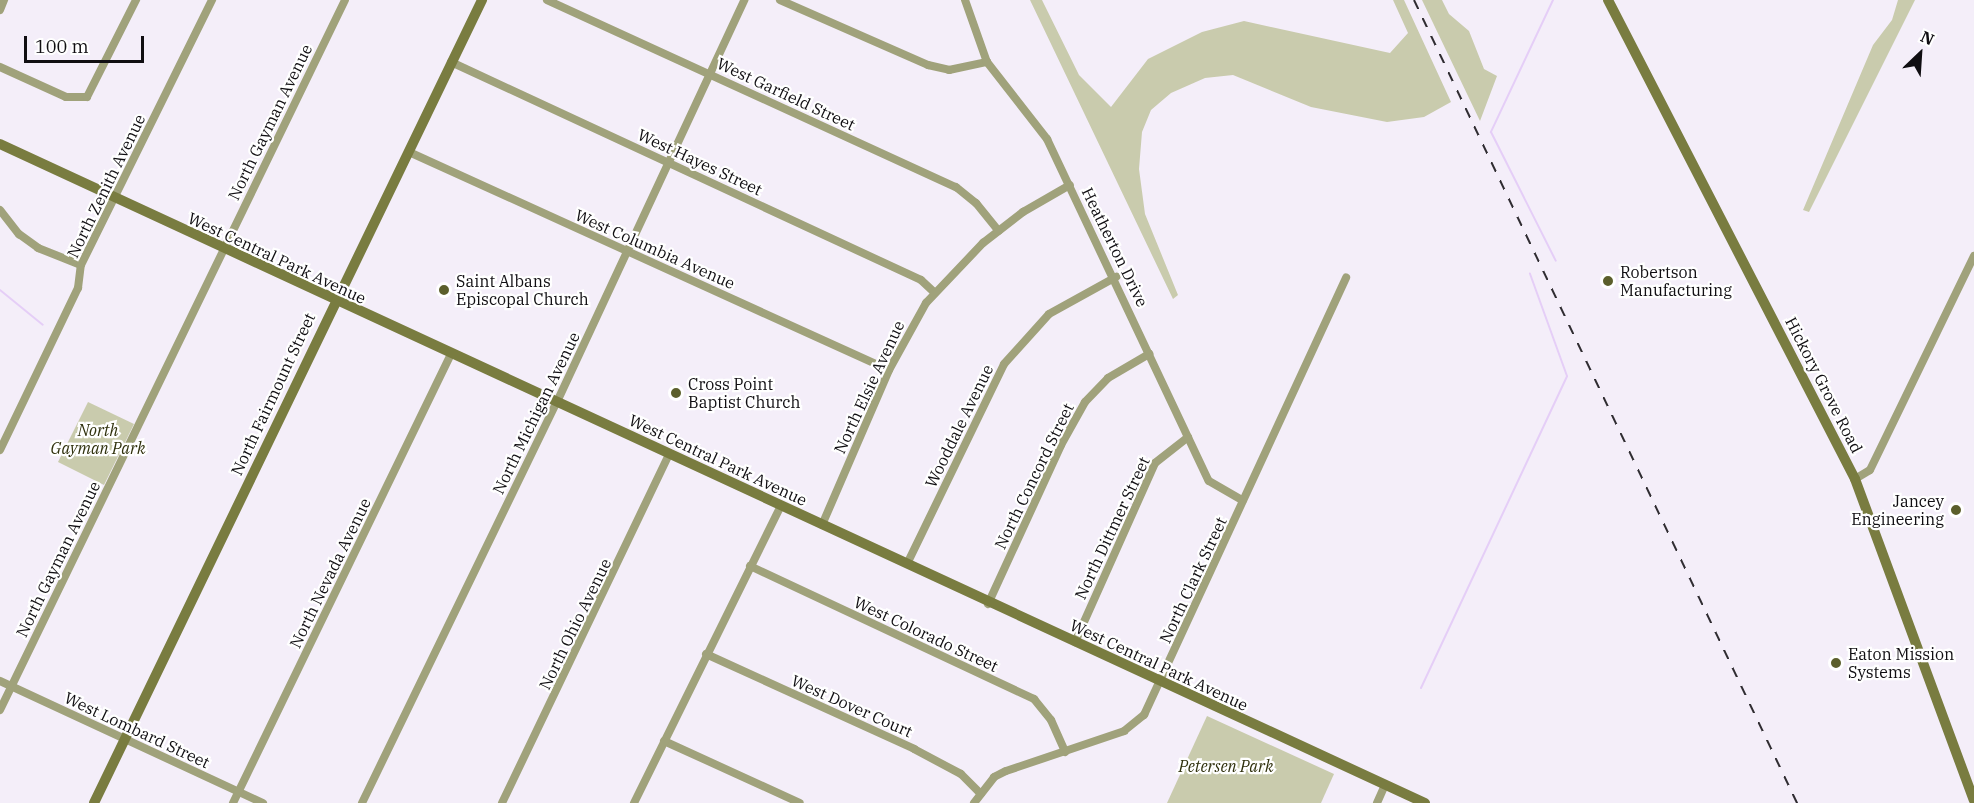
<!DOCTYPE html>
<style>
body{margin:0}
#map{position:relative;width:1974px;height:803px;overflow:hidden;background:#f4eef9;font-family:"IBM Plex Serif",serif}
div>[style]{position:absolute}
.green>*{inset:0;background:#c9cbad}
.stream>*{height:2px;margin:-1px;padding:0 1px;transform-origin:1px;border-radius:1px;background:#e5cef7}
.street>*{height:8px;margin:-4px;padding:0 4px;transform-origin:4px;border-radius:4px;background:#a0a27b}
.secondary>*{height:10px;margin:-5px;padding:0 5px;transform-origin:5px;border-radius:5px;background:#797c40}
.rail>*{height:2px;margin-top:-1px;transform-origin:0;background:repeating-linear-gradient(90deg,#2f2c31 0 10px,transparent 0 20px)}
.dots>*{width:16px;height:16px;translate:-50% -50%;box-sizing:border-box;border:3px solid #fff;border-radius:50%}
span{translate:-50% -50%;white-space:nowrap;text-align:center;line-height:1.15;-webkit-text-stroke:4.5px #fff;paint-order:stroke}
.street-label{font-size:16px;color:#100e12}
.poi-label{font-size:16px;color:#100e12}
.left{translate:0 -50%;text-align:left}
.right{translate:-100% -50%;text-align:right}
.park-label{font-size:16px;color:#2f300c;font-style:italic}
.north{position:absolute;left:1890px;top:24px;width:60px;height:60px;-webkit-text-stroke:4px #fff;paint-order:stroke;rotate:25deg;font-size:16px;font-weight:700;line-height:24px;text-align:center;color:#100e12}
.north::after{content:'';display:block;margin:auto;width:21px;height:27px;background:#100e12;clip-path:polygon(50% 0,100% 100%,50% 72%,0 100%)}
.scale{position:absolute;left:24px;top:36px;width:120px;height:27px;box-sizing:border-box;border:3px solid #100e12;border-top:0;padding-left:8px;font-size:18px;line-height:21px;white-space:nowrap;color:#100e12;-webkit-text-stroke:4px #fff;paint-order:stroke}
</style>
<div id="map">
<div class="green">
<i style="clip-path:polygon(1030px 0,1042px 0,1079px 75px,1111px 107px,1148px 59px,1202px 32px,1244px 21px,1390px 53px,1408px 33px,1393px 0,1404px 0,1451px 102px,1424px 117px,1387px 122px,1311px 107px,1233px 75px,1205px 78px,1171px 93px,1151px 110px,1142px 132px,1139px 169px,1145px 214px,1178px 295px,1173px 299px)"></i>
<i style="clip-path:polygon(1422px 0,1442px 0,1449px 14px,1469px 31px,1484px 69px,1497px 76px,1480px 121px)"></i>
<i style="clip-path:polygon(1898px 0,1915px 0,1809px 212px,1803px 210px,1873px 45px,1892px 20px)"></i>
<i style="clip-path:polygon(88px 402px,134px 424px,104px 485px,58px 462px)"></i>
<i style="clip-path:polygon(1207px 716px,1334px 774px,1321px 803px,1167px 803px)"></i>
</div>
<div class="stream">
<i style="left:1553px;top:0;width:146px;rotate:115.2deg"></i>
<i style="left:1491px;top:132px;width:144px;rotate:63.3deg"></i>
<i style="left:0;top:290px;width:55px;rotate:39.1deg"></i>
<i style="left:1421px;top:688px;width:344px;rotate:-64.9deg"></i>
<i style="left:1567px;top:376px;width:109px;rotate:-109.9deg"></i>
</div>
<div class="street">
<i style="left:547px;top:0;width:450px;rotate:24.6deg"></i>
<i style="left:956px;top:187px;width:26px;rotate:39deg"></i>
<i style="left:976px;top:203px;width:36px;rotate:51deg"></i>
<i style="left:780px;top:0;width:162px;rotate:23.7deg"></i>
<i style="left:928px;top:65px;width:22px;rotate:13deg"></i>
<i style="left:949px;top:70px;width:39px;rotate:-12deg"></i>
<i style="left:965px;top:0;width:66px;rotate:70.5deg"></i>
<i style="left:987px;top:62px;width:98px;rotate:52.1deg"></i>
<i style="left:1047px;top:139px;width:378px;rotate:64.7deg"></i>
<i style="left:1209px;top:481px;width:39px;rotate:30deg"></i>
<i style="left:0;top:10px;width:11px;rotate:-68deg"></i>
<i style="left:451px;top:62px;width:518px;rotate:24.88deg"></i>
<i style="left:921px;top:280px;width:18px;rotate:43deg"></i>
<i style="left:0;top:67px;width:72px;rotate:24.4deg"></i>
<i style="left:66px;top:97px;width:21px"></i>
<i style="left:87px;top:97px;width:109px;rotate:-63.2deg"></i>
<i style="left:409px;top:152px;width:527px;rotate:24.43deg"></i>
<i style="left:0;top:210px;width:31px;rotate:52deg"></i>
<i style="left:19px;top:234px;width:24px;rotate:36deg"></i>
<i style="left:38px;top:248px;width:46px;rotate:21.6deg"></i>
<i style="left:0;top:450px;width:180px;rotate:-64.3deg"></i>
<i style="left:78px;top:288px;width:23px;rotate:-83deg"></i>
<i style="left:81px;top:265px;width:296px;rotate:-63.7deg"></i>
<i style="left:1855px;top:479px;width:17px;rotate:-31deg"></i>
<i style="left:1870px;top:470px;width:238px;rotate:-64.1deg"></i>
<i style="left:822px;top:525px;width:169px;rotate:-66.6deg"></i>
<i style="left:889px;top:370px;width:77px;rotate:-61.1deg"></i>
<i style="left:926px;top:303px;width:83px;rotate:-46.5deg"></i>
<i style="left:983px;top:243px;width:51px;rotate:-37.8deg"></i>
<i style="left:1023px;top:212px;width:54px;rotate:-29.9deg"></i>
<i style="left:907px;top:564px;width:222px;rotate:-64.1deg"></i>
<i style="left:1004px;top:364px;width:67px;rotate:-48deg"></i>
<i style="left:1049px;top:314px;width:77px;rotate:-28.9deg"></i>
<i style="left:750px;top:566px;width:314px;rotate:25.1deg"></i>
<i style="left:1034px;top:699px;width:27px;rotate:51deg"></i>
<i style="left:1051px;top:720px;width:35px;rotate:66deg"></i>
<i style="left:988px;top:604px;width:175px;rotate:-65.3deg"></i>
<i style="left:1061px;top:445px;width:49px;rotate:-60.8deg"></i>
<i style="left:1085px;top:402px;width:33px;rotate:-46deg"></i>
<i style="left:1108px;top:378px;width:48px;rotate:-30.3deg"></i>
<i style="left:1075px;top:642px;width:196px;rotate:-65.9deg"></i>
<i style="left:1155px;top:463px;width:42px;rotate:-38.2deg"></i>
<i style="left:706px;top:654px;width:229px;rotate:24.5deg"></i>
<i style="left:914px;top:749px;width:53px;rotate:28deg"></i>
<i style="left:961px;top:774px;width:28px;rotate:45deg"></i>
<i style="left:0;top:681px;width:290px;rotate:24.9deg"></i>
<i style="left:0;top:710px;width:789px;rotate:-64.08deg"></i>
<i style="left:664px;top:741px;width:149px;rotate:24.5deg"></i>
<i style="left:233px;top:803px;width:498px;rotate:-64.1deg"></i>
<i style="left:362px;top:803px;width:444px;rotate:-64.1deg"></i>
<i style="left:556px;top:404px;width:446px;rotate:-65deg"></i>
<i style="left:502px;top:803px;width:386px;rotate:-64.4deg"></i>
<i style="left:634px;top:803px;width:331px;rotate:-63.7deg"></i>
<i style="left:974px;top:803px;width:33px;rotate:-52deg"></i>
<i style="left:994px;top:777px;width:13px;rotate:-27deg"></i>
<i style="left:1006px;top:771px;width:125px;rotate:-18.7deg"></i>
<i style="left:1124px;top:731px;width:26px;rotate:-39deg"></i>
<i style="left:1144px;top:715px;width:482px;rotate:-65.2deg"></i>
<i style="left:1377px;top:803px;width:20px;rotate:-66deg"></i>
</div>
<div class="secondary">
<i style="left:1608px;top:0;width:539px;rotate:62.72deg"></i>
<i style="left:1855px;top:479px;width:342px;rotate:69.7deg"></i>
<i style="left:0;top:144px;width:1570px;rotate:24.82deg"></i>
<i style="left:94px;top:803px;width:892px;rotate:-64.21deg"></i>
</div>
<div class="rail">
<i style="left:1414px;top:0;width:890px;rotate:64.5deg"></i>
</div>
<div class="dots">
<i style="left:1608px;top:281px;background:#5b5e2b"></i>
<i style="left:444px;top:290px;background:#5b5e2b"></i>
<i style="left:676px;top:393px;background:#5b5e2b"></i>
<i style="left:1956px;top:510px;background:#5b5e2b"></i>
<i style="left:1836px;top:663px;background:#5b5e2b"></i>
</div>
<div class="street-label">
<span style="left:786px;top:94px;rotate:25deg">West Garfield Street</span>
<span style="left:270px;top:122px;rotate:-64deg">North Gayman Avenue</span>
<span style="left:700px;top:162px;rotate:25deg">West Hayes Street</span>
<span style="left:106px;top:186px;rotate:-64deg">North Zenith Avenue</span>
<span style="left:1115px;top:247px;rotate:64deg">Heatherton Drive</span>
<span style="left:655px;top:249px;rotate:24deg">West Columbia Avenue</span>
<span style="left:277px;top:258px;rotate:25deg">West Central Park Avenue</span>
<span style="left:1824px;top:385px;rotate:63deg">Hickory Grove Road</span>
<span style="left:869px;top:387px;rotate:-65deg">North Elsie Avenue</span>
<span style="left:273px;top:394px;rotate:-65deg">North Fairmount Street</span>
<span style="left:536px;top:413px;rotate:-64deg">North Michigan Avenue</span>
<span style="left:959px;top:426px;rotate:-64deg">Wooddale Avenue</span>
<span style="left:718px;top:460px;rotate:25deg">West Central Park Avenue</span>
<span style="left:1034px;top:476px;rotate:-64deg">North Concord Street</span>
<span style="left:1112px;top:528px;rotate:-65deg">North Dittmer Street</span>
<span style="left:58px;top:559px;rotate:-64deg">North Gayman Avenue</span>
<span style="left:330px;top:573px;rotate:-64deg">North Nevada Avenue</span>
<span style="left:1193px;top:580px;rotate:-65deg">North Clark Street</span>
<span style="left:575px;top:624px;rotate:-64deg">North Ohio Avenue</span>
<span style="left:926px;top:634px;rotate:25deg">West Colorado Street</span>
<span style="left:1159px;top:665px;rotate:25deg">West Central Park Avenue</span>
<span style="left:852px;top:706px;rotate:24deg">West Dover Court</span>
<span style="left:137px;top:730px;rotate:25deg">West Lombard Street</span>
</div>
<div class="poi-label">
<span class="left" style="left:1620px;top:281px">Robertson<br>Manufacturing</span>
<span class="left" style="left:456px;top:290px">Saint Albans<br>Episcopal Church</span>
<span class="left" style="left:688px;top:393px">Cross Point<br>Baptist Church</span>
<span class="right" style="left:1944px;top:510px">Jancey<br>Engineering</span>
<span class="left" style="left:1848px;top:663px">Eaton Mission<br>Systems</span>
</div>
<div class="park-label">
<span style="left:98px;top:439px">North<br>Gayman Park</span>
<span style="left:1226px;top:766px">Petersen Park</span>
</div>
<div class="north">N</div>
<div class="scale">100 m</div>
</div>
